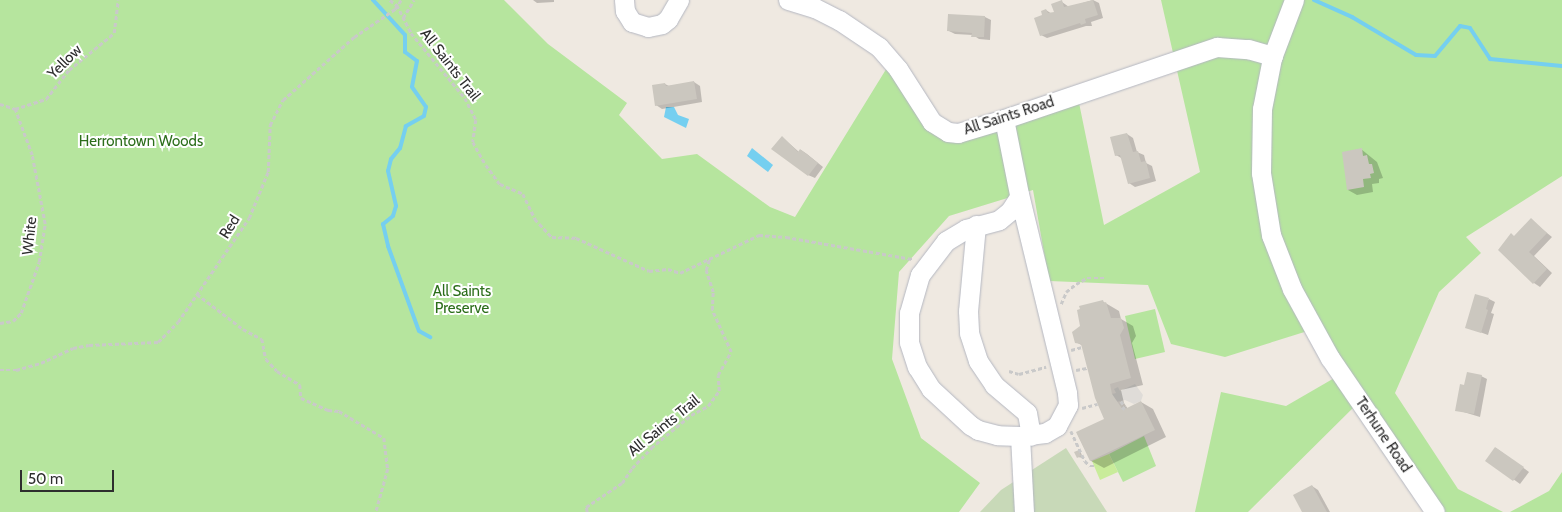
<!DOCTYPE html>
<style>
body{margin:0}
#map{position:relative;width:1562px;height:512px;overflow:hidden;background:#efe9e1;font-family:Cabin,sans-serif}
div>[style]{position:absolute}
.green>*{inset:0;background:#b6e59e}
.cemetery>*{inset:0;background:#c8d9b8}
.pitch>*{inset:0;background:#c9ec9a}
.plaza>*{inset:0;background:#dfdcd8}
.water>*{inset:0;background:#75cff0}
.shadow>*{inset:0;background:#0003}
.stream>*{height:4px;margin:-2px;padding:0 2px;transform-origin:2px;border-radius:2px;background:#75cff0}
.building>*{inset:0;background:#cbc7bf}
.path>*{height:2.5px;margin-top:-1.25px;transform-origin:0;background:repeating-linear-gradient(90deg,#c9c9c9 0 4px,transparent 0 6.5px)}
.roads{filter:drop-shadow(0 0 1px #b4b7c1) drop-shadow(0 0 1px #b4b7c1)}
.minor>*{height:19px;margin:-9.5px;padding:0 9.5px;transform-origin:9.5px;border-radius:9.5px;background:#fff}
span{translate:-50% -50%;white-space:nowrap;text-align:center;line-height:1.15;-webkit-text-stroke:4px #fff;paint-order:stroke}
.street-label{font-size:15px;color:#2e2e2e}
.park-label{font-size:15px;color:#2c6e1b}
.scale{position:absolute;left:20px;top:470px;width:94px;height:22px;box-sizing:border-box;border:2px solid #2e2e2e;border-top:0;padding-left:6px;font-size:15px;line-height:18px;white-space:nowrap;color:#2e2e2e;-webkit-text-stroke:4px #fff;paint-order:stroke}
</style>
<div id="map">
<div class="green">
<i style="clip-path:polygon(0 0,504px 0,548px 44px,627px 103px,619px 115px,662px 159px,697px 154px,770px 207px,795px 217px,893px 58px,942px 131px,1077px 93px,1104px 225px,1200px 172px,1161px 0,1562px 0,1562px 176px,1466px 237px,1481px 253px,1439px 292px,1395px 393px,1458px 489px,1503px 512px,1439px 512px,1362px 399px,1248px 512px,1195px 512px,1221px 392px,1286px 406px,1343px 373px,1314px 329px,1225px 357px,1171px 344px,1148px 285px,1049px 281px,1033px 190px,949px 216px,899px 272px,892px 359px,921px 438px,980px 483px,959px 512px,0 512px)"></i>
<i style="clip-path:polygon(1155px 309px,1165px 352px,1135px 359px,1125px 316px)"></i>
<i style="clip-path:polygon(1144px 436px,1156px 466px,1123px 482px,1109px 454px)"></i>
<i style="clip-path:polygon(1562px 472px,1562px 512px,1510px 512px,1549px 491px)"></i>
</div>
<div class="cemetery">
<i style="clip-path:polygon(1066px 448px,1107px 512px,980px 512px,1001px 490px)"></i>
</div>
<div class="pitch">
<i style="clip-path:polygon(1109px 454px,1118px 472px,1100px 480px,1092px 461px)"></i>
</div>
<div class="plaza">
<i style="clip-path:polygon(1135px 384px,1143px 395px,1141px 401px,1134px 404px,1125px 400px,1116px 402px,1112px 394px,1116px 393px,1114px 389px,1118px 387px,1120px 391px)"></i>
</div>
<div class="water">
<i style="clip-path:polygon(666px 107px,674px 107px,678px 115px,689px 119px,686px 128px,664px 117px)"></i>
<i style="clip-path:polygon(752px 148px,773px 165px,768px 172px,747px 156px)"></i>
</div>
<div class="shadow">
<i style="clip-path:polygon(533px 0,554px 0,554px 2px,537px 3px)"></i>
<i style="clip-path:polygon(1093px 0,1099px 3px,1103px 18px,1091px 22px,1092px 26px,1086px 26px,1047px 38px,1041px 35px,1046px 10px,1052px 14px,1055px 13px,1062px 2px,1069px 7px)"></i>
<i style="clip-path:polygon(985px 17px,991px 20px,990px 40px,979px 39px,973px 35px,955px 34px,949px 31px)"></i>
<i style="clip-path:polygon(694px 82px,700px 86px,702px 102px,662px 109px,656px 105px,665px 84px,669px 86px)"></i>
<i style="clip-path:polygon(1127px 134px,1133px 138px,1137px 152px,1144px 155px,1146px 163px,1152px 166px,1156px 181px,1135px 187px,1129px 183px,1123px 159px,1116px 155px)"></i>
<i style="clip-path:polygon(782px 137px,799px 152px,801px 150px,807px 154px,823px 167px,815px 178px,808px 175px)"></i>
<i style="clip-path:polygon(1361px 149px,1377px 162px,1383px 178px,1379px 179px,1379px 183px,1372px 184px,1373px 192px,1357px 195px,1348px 190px)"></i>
<i style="clip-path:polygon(1531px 220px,1552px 237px,1534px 256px,1552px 273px,1540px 287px,1534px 283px,1515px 237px)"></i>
<i style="clip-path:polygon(1489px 299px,1495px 302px,1491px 313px,1494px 314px,1488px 335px,1466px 327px)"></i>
<i style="clip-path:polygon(1102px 301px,1119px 311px,1121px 319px,1133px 326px,1136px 336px,1132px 343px,1143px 385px,1121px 390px,1124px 403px,1128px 409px,1141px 402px,1153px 409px,1166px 437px,1104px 468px,1091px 461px,1077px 433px,1106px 419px,1083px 346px,1076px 342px,1081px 326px)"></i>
<i style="clip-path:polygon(1481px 376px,1487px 379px,1480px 417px,1457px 410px,1466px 387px)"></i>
<i style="clip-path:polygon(1496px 448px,1529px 472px,1520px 484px,1487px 460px)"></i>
<i style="clip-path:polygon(1079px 451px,1081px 453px,1083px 458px,1078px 457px)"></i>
<i style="clip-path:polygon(1312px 486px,1318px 490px,1330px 512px,1303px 512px)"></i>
</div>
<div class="stream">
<i style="left:373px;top:0;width:47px;rotate:47.6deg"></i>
<i style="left:405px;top:35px;width:17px;rotate:90deg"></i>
<i style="left:405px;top:52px;width:15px;rotate:37deg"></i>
<i style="left:417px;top:61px;width:26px;rotate:101deg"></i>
<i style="left:412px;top:87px;width:24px;rotate:55deg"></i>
<i style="left:426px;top:107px;width:9px;rotate:103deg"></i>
<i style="left:424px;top:116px;width:21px;rotate:151deg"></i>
<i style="left:406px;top:126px;width:23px;rotate:105deg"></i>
<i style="left:400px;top:148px;width:14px;rotate:129deg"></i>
<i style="left:391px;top:159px;width:12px;rotate:104deg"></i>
<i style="left:388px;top:171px;width:36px;rotate:77deg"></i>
<i style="left:396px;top:206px;width:10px;rotate:107deg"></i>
<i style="left:393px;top:216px;width:13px;rotate:141deg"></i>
<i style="left:383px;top:224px;width:23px;rotate:77deg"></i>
<i style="left:388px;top:246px;width:90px;rotate:70deg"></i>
<i style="left:419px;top:331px;width:13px;rotate:29deg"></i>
<i style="left:1314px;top:0;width:42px;rotate:24.1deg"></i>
<i style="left:1352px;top:17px;width:74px;rotate:30.7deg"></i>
<i style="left:1416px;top:55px;width:19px;rotate:3deg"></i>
<i style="left:1435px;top:56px;width:39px;rotate:-50deg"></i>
<i style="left:1460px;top:26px;width:10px;rotate:11deg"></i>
<i style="left:1470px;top:28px;width:37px;rotate:57deg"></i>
<i style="left:1490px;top:59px;width:72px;rotate:5.6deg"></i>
</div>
<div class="building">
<i style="clip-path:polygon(1062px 0,1064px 7px,1093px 0,1098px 15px,1085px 19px,1086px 23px,1081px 25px,1080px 23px,1040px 36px,1034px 18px,1042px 15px,1041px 11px,1046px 9px,1048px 13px,1054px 12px,1051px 4px)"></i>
<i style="clip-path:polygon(948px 14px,985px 16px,984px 37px,971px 37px,972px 33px,947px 31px)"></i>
<i style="clip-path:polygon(694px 81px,697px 99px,655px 106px,652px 85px,665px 83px,666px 86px)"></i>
<i style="clip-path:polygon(1127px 133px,1133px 152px,1138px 151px,1141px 162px,1146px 161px,1150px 178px,1128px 184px,1120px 155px,1115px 156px,1110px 137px)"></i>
<i style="clip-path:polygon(782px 136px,798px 152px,800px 149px,818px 163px,808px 176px,771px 149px)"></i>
<i style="clip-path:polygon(1362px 148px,1363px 156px,1367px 155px,1369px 164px,1372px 164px,1374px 173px,1370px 174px,1371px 178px,1363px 179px,1364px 187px,1347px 190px,1342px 152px)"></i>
<i style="clip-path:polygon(1531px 218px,1547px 233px,1529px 252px,1547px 269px,1533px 284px,1498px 250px,1511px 233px,1514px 236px)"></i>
<i style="clip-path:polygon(1475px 294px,1489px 298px,1486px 309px,1488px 310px,1481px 333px,1465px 328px)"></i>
<i style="clip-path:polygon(1103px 300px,1104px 303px,1106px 302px,1111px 318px,1121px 318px,1124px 328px,1120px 335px,1131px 378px,1110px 384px,1112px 394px,1123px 410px,1141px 401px,1155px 430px,1090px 461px,1076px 432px,1104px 419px,1095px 398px,1081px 344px,1075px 343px,1072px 332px,1080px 326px,1077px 310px,1080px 309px,1079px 306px)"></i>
<i style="clip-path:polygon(1467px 372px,1482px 375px,1474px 414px,1455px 411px,1460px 384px,1464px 385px)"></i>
<i style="clip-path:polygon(1495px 447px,1524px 467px,1513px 481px,1485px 461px)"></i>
<i style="clip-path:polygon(1079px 450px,1081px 456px,1077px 458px,1074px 452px)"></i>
<i style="clip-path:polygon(1312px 485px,1327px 512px,1302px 512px,1293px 495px)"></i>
</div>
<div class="path">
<i style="left:390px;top:0;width:9px;rotate:36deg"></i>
<i style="left:397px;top:5px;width:31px;rotate:63deg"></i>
<i style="left:411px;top:33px;width:85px;rotate:50.3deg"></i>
<i style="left:465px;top:98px;width:25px;rotate:63deg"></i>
<i style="left:476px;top:120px;width:22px;rotate:98deg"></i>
<i style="left:473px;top:142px;width:26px;rotate:61deg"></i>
<i style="left:486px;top:165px;width:24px;rotate:54deg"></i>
<i style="left:500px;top:184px;width:25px;rotate:23deg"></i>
<i style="left:523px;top:194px;width:28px;rotate:64deg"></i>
<i style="left:535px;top:219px;width:25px;rotate:47deg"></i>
<i style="left:552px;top:237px;width:24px;rotate:2deg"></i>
<i style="left:576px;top:238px;width:80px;rotate:24.3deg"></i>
<i style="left:649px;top:271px;width:19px;rotate:-6deg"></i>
<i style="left:668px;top:269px;width:13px;rotate:18deg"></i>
<i style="left:680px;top:273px;width:88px;rotate:-25.7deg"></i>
<i style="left:759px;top:235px;width:27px;rotate:4deg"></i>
<i style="left:786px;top:237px;width:128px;rotate:9.9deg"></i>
<i style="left:403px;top:18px;width:21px;rotate:-59deg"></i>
<i style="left:0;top:104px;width:16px;rotate:18deg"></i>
<i style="left:15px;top:109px;width:33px;rotate:-18deg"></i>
<i style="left:46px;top:99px;width:37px;rotate:-52deg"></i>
<i style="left:69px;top:70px;width:58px;rotate:-39.4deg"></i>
<i style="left:114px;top:33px;width:33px;rotate:-83deg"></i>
<i style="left:197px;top:294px;width:58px;rotate:37.3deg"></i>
<i style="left:243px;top:329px;width:21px;rotate:28deg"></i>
<i style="left:262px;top:339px;width:20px;rotate:79deg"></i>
<i style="left:266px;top:359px;width:16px;rotate:47deg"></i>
<i style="left:277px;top:371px;width:27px;rotate:31deg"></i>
<i style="left:300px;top:385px;width:13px;rotate:86deg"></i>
<i style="left:301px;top:398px;width:30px;rotate:24deg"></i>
<i style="left:328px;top:410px;width:11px;rotate:5deg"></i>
<i style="left:339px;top:411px;width:52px;rotate:31deg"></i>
<i style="left:384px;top:438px;width:31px;rotate:83deg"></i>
<i style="left:388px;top:469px;width:45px;rotate:105.6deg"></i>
<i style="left:1061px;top:304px;width:13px;rotate:-67deg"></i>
<i style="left:1066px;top:292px;width:13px;rotate:-39deg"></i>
<i style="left:1076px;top:284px;width:13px;rotate:-29deg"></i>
<i style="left:1087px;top:278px;width:17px"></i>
<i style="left:0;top:323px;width:13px;rotate:-9deg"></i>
<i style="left:13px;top:321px;width:11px;rotate:-45deg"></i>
<i style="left:21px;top:313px;width:54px;rotate:-70.6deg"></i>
<i style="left:39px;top:262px;width:38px;rotate:-81deg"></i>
<i style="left:45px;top:224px;width:70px;rotate:-100.7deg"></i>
<i style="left:32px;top:155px;width:49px;rotate:-110.3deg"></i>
<i style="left:1071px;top:350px;width:11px;rotate:-15deg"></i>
<i style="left:0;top:370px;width:16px"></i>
<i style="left:16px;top:370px;width:26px;rotate:-16deg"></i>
<i style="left:41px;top:363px;width:35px;rotate:-25deg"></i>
<i style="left:73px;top:348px;width:16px;rotate:-11deg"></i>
<i style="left:89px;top:345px;width:69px;rotate:-2.5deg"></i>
<i style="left:158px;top:342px;width:28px;rotate:-45deg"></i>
<i style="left:178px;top:322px;width:126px;rotate:-55.7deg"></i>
<i style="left:249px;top:218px;width:50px;rotate:-67.6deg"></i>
<i style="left:268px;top:172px;width:47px;rotate:-87.6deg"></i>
<i style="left:270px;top:125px;width:28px;rotate:-63deg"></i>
<i style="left:283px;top:100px;width:95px;rotate:-41.6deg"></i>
<i style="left:354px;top:37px;width:50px;rotate:-34.3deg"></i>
<i style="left:395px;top:9px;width:11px;rotate:-56deg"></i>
<i style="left:1076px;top:370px;width:11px;rotate:-10deg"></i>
<i style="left:1009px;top:371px;width:10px;rotate:17deg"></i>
<i style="left:1019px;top:374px;width:28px;rotate:-15deg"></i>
<i style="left:1121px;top:401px;width:7px;rotate:56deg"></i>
<i style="left:1125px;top:407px;width:4px;rotate:135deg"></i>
<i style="left:1082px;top:408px;width:16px;rotate:-15deg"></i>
<i style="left:1071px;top:431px;width:33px;rotate:65deg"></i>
<i style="left:1085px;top:461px;width:7px;rotate:45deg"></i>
<i style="left:1090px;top:466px;width:4px"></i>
<i style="left:587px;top:512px;width:5px;rotate:-101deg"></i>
<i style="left:586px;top:507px;width:43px;rotate:-33.7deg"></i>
<i style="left:622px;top:483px;width:18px;rotate:-56deg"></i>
<i style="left:632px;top:468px;width:28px;rotate:-46deg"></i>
<i style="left:651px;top:448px;width:52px;rotate:-39.5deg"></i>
<i style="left:691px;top:415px;width:19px;rotate:-28deg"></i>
<i style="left:708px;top:406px;width:19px;rotate:-54deg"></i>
<i style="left:719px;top:391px;width:16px;rotate:-94deg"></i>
<i style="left:718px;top:375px;width:26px;rotate:-61deg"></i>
<i style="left:731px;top:352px;width:46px;rotate:-114.3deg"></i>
<i style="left:712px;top:310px;width:18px;rotate:-87deg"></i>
<i style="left:713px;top:292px;width:23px;rotate:-108deg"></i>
<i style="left:706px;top:270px;width:13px;rotate:-72deg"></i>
</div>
<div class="roads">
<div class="minor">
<i style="left:624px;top:0;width:11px;rotate:85deg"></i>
<i style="left:625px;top:11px;width:13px;rotate:58deg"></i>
<i style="left:632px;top:22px;width:17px;rotate:17deg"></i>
<i style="left:648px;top:27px;width:14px;rotate:-12deg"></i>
<i style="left:662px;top:24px;width:8px;rotate:-40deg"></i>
<i style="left:668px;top:19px;width:22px;rotate:-60deg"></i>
<i style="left:788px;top:0;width:28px;rotate:17deg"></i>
<i style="left:815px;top:8px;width:27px;rotate:27deg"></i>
<i style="left:839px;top:20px;width:48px;rotate:34deg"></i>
<i style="left:879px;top:47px;width:29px;rotate:49deg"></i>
<i style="left:898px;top:69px;width:63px;rotate:57.3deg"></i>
<i style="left:932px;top:122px;width:19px;rotate:32deg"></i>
<i style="left:948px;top:132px;width:10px;rotate:6deg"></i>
<i style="left:958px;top:133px;width:48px;rotate:-16.9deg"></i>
<i style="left:1004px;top:119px;width:225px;rotate:-18.7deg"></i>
<i style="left:1217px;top:47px;width:31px;rotate:4deg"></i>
<i style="left:1248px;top:49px;width:26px;rotate:16deg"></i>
<i style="left:1294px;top:0;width:62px;rotate:110.8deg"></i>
<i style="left:1272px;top:58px;width:52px;rotate:101.1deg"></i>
<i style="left:1262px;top:109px;width:64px;rotate:90.9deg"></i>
<i style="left:1261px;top:173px;width:63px;rotate:80.8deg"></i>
<i style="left:1271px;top:235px;width:58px;rotate:68.7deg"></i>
<i style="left:1292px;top:289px;width:79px;rotate:61.2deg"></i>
<i style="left:1330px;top:358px;width:186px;rotate:55.7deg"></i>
<i style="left:1004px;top:119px;width:76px;rotate:78.7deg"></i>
<i style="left:1019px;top:194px;width:205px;rotate:76.4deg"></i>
<i style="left:1067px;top:393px;width:12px;rotate:85deg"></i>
<i style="left:1068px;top:405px;width:24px;rotate:118deg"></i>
<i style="left:1057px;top:426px;width:14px;rotate:150deg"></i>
<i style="left:1045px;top:433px;width:25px;rotate:173deg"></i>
<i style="left:1020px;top:436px;width:23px;rotate:-178deg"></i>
<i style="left:997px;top:435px;width:20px;rotate:-165deg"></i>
<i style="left:978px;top:430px;width:9px;rotate:-148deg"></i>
<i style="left:970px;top:425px;width:53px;rotate:-137.3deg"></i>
<i style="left:931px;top:389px;width:26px;rotate:-122deg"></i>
<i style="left:917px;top:367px;width:26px;rotate:-108deg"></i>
<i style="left:909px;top:342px;width:29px;rotate:-90deg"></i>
<i style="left:909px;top:313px;width:40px;rotate:-74deg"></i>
<i style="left:920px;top:275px;width:43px;rotate:-52.6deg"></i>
<i style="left:946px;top:241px;width:23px;rotate:-31deg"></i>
<i style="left:966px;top:229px;width:34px;rotate:-15deg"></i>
<i style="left:999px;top:220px;width:14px;rotate:-39deg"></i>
<i style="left:1010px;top:211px;width:17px;rotate:-57deg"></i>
<i style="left:976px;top:225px;width:86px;rotate:95.3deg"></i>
<i style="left:968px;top:311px;width:22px;rotate:87deg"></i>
<i style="left:969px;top:333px;width:29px;rotate:72deg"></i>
<i style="left:978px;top:361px;width:29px;rotate:56deg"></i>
<i style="left:994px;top:385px;width:43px;rotate:40.3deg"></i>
<i style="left:1027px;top:413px;width:23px;rotate:80deg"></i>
<i style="left:1020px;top:436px;width:76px;rotate:87deg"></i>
</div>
</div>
<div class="street-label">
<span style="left:65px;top:62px;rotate:-45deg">Yellow</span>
<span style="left:450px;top:65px;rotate:52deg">All Saints Trail</span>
<span style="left:1009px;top:116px;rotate:-18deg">All Saints Road</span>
<span style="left:230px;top:227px;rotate:-58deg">Red</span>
<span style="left:30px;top:236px;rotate:-84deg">White</span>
<span style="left:664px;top:426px;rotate:-39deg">All Saints Trail</span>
<span style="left:1383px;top:435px;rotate:56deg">Terhune Road</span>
</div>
<div class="park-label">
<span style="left:141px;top:142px">Herrontown Woods</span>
<span style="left:462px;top:300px">All Saints<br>Preserve</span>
</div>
<div class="scale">50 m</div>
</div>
